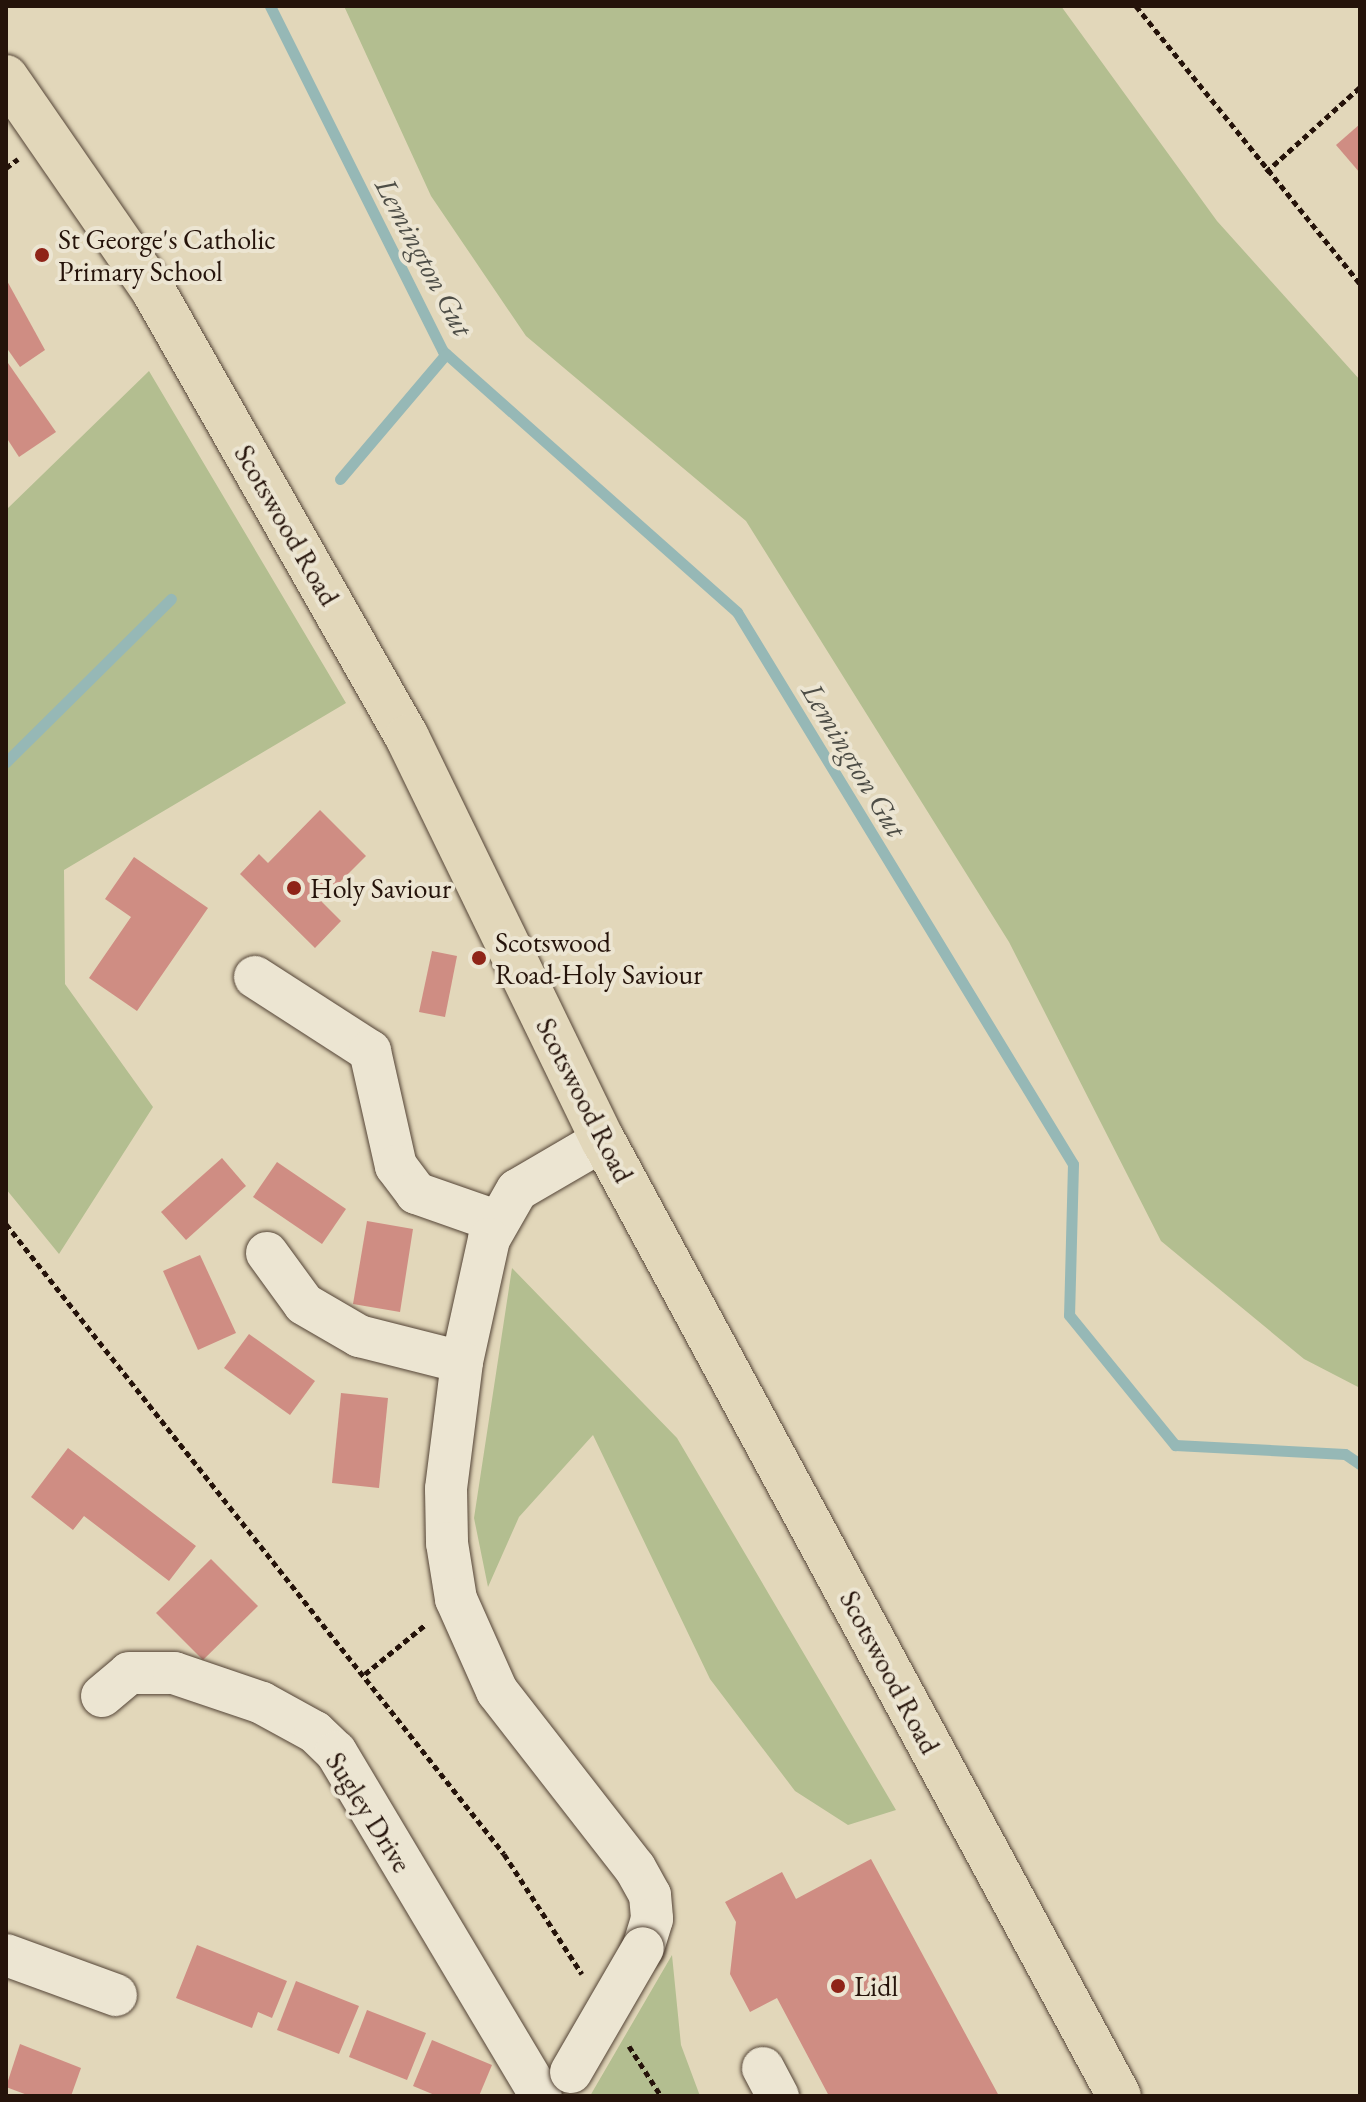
<!DOCTYPE html>
<style>
body{margin:0}
#map{position:relative;width:1366px;height:2102px;overflow:hidden;background:#e2d7ba;font-family:"EB Garamond",serif}
div>[style]{position:absolute}
.green>*{inset:0;background:#b3be90}
.stream>*{height:11px;margin:-5.5px;padding:0 5.5px;transform-origin:5.5px;border-radius:5.5px;background:#96b8b6}
.building>*{inset:0;background:#cf8d83}
.path>*{height:5px;margin-top:-2.5px;transform-origin:0;background:repeating-linear-gradient(90deg,#25130a 0 6px,transparent 0 10px)}
.roads{filter:drop-shadow(0 0 2px #544436) drop-shadow(0 0 2px #544436)}
.minor>*{height:42px;margin:-21px;padding:0 21px;transform-origin:21px;border-radius:21px;background:#ece5d2}
.major>*{height:44px;margin:-22px;padding:0 22px;transform-origin:22px;border-radius:22px;background:#e2d7ba}
.bridges{filter:drop-shadow(0 0 2px #544436) drop-shadow(0 0 2px #544436)}
.minor-bridge>*{height:42px;margin:-21px;padding:0 21px;transform-origin:21px;border-radius:21px;background:#ece5d2}
.dots>*{width:22px;height:22px;translate:-50% -50%;box-sizing:border-box;border:4px solid #ece5d2;border-radius:50%}
span{translate:-50% -50%;white-space:nowrap;text-align:center;line-height:1.15;-webkit-text-stroke:8px #ece5d2;paint-order:stroke}
.poi-label{font-size:28px;color:#25130a}
.left{translate:0 -50%;text-align:left}
.street-label{font-size:28px;color:#25130a}
.water-label{font-size:30px;color:#4d4d46;font-style:italic}
.frame{position:absolute;inset:0;border:8px solid #25130a;pointer-events:none}
</style>
<div id="map">
<div class="green">
<i style="clip-path:polygon(344px 6px,1061px 6px,1217px 221px,1360px 380px,1360px 1388px,1304px 1359px,1161px 1241px,1009px 942px,746px 521px,526px 336px,431px 196px)"></i>
<i style="clip-path:polygon(149px 371px,346px 703px,64px 870px,65px 984px,153px 1107px,59px 1254px,6px 1189px,6px 510px)"></i>
<i style="clip-path:polygon(512px 1268px,677px 1438px,896px 1810px,848px 1825px,795px 1791px,710px 1679px,593px 1435px,519px 1517px,488px 1587px,474px 1518px)"></i>
<i style="clip-path:polygon(672px 1955px,681px 2045px,700px 2096px,590px 2096px)"></i>
</div>
<div class="stream">
<i style="left:270px;top:6px;width:386px;rotate:63.4deg"></i>
<i style="left:443px;top:351px;width:393px;rotate:41.6deg"></i>
<i style="left:737px;top:612px;width:646px;rotate:58.67deg"></i>
<i style="left:1073px;top:1164px;width:151px;rotate:91.5deg"></i>
<i style="left:1069px;top:1315px;width:168px;rotate:50.8deg"></i>
<i style="left:1175px;top:1445px;width:170px;rotate:3deg"></i>
<i style="left:1345px;top:1454px;width:18px;rotate:34deg"></i>
<i style="left:340px;top:479px;width:164px;rotate:-49.7deg"></i>
<i style="left:6px;top:762px;width:232px;rotate:-44.7deg"></i>
</div>
<div class="building">
<i style="clip-path:polygon(1360px 124px,1360px 173px,1336px 145px)"></i>
<i style="clip-path:polygon(6px 279px,45px 350px,20px 367px,6px 347px)"></i>
<i style="clip-path:polygon(8px 363px,56px 432px,19px 457px,6px 437px)"></i>
<i style="clip-path:polygon(320px 810px,366px 856px,321px 901px,341px 921px,315px 948px,240px 874px,259px 854px,268px 863px)"></i>
<i style="clip-path:polygon(134px 857px,208px 908px,137px 1011px,89px 978px,131px 917px,105px 899px)"></i>
<i style="clip-path:polygon(432px 951px,457px 956px,445px 1017px,419px 1012px)"></i>
<i style="clip-path:polygon(222px 1158px,246px 1186px,186px 1240px,161px 1212px)"></i>
<i style="clip-path:polygon(277px 1162px,346px 1209px,322px 1244px,253px 1197px)"></i>
<i style="clip-path:polygon(367px 1221px,413px 1229px,400px 1312px,353px 1304px)"></i>
<i style="clip-path:polygon(200px 1255px,236px 1333px,198px 1350px,163px 1271px)"></i>
<i style="clip-path:polygon(249px 1334px,315px 1381px,290px 1415px,224px 1368px)"></i>
<i style="clip-path:polygon(341px 1393px,388px 1398px,379px 1488px,332px 1483px)"></i>
<i style="clip-path:polygon(68px 1448px,196px 1546px,169px 1581px,84px 1516px,73px 1530px,31px 1497px)"></i>
<i style="clip-path:polygon(211px 1559px,258px 1606px,203px 1660px,156px 1613px)"></i>
<i style="clip-path:polygon(871px 1859px,999px 2096px,829px 2096px,777px 1998px,750px 2012px,730px 1974px,736px 1922px,725px 1902px,782px 1872px,796px 1899px)"></i>
<i style="clip-path:polygon(197px 1945px,287px 1981px,272px 2018px,258px 2012px,252px 2028px,176px 1998px)"></i>
<i style="clip-path:polygon(296px 1981px,359px 2006px,339px 2054px,277px 2030px)"></i>
<i style="clip-path:polygon(367px 2010px,426px 2033px,407px 2080px,349px 2057px)"></i>
<i style="clip-path:polygon(432px 2040px,492px 2065px,479px 2096px,437px 2096px,413px 2086px)"></i>
<i style="clip-path:polygon(20px 2044px,81px 2068px,71px 2096px,30px 2096px,6px 2087px)"></i>
</div>
<div class="path">
<i style="left:1136px;top:6px;width:357px;rotate:51.1deg"></i>
<i style="left:6px;top:168px;width:15px;rotate:-37deg"></i>
<i style="left:1266px;top:172px;width:127px;rotate:-42.1deg"></i>
<i style="left:6px;top:1224px;width:803px;rotate:51.67deg"></i>
<i style="left:504px;top:1854px;width:143px;rotate:57deg"></i>
<i style="left:365px;top:1674px;width:79px;rotate:-39.3deg"></i>
<i style="left:629px;top:2046px;width:59px;rotate:57.4deg"></i>
</div>
<div class="roads">
<div class="minor">
<i style="left:255px;top:977px;width:137px;rotate:32.8deg"></i>
<i style="left:370px;top:1051px;width:118px;rotate:77.3deg"></i>
<i style="left:396px;top:1166px;width:34px;rotate:53deg"></i>
<i style="left:416px;top:1193px;width:85px;rotate:19.3deg"></i>
<i style="left:603px;top:1140px;width:99px;rotate:149.8deg"></i>
<i style="left:517px;top:1190px;width:56px;rotate:119.7deg"></i>
<i style="left:489px;top:1239px;width:126px;rotate:102.4deg"></i>
<i style="left:462px;top:1362px;width:128px;rotate:97.2deg"></i>
<i style="left:446px;top:1489px;width:54px;rotate:88.9deg"></i>
<i style="left:447px;top:1543px;width:57px;rotate:80.9deg"></i>
<i style="left:456px;top:1599px;width:101px;rotate:66deg"></i>
<i style="left:497px;top:1691px;width:224px;rotate:52.1deg"></i>
<i style="left:635px;top:1868px;width:31px;rotate:61deg"></i>
<i style="left:650px;top:1895px;width:24px;rotate:85deg"></i>
<i style="left:652px;top:1919px;width:30px;rotate:107deg"></i>
<i style="left:267px;top:1253px;width:63px;rotate:54deg"></i>
<i style="left:304px;top:1304px;width:64px;rotate:30.2deg"></i>
<i style="left:359px;top:1336px;width:106px;rotate:14.2deg"></i>
<i style="left:102px;top:1696px;width:35px;rotate:-40deg"></i>
<i style="left:129px;top:1673px;width:45px"></i>
<i style="left:174px;top:1673px;width:93px;rotate:18.8deg"></i>
<i style="left:262px;top:1703px;width:60px;rotate:28.7deg"></i>
<i style="left:315px;top:1732px;width:29px;rotate:44deg"></i>
<i style="left:336px;top:1752px;width:400px;rotate:59.2deg"></i>
<i style="left:6px;top:1955px;width:117px;rotate:20deg"></i>
<i style="left:763px;top:2068px;width:32px;rotate:62deg"></i>
</div>
<div class="major">
<i style="left:6px;top:77px;width:259px;rotate:55.4deg"></i>
<i style="left:153px;top:290px;width:514px;rotate:60.39deg"></i>
<i style="left:407px;top:737px;width:448px;rotate:64.1deg"></i>
<i style="left:603px;top:1140px;width:1086px;rotate:61.64deg"></i>
</div>
</div>
<div class="bridges">
<div class="minor-bridge">
<i style="left:571px;top:2072px;width:143px;rotate:-59.9deg"></i>
</div>
</div>
<div class="dots">
<i style="left:42px;top:255px;background:#8f2418"></i>
<i style="left:294px;top:888px;background:#8f2418"></i>
<i style="left:479px;top:958px;background:#8f2418"></i>
<i style="left:838px;top:1986px;background:#8f2418"></i>
</div>
<div class="poi-label">
<span class="left" style="left:58px;top:255px">St George's Catholic<br>Primary School</span>
<span class="left" style="left:310px;top:888px">Holy Saviour</span>
<span class="left" style="left:495px;top:958px">Scotswood<br>Road-Holy Saviour</span>
<span class="left" style="left:854px;top:1986px">Lidl</span>
</div>
<div class="street-label">
<span style="left:287px;top:525px;rotate:60deg">Scotswood Road</span>
<span style="left:585px;top:1100px;rotate:63deg">Scotswood Road</span>
<span style="left:890px;top:1672px;rotate:62deg">Scotswood Road</span>
<span style="left:369px;top:1812px;rotate:58deg">Sugley Drive</span>
</div>
<div class="water-label">
<span style="left:424px;top:257px;rotate:62deg">Lemington Gut</span>
<span style="left:854px;top:760px;rotate:59deg">Lemington Gut</span>
</div>
<div class="frame"></div>
</div>
